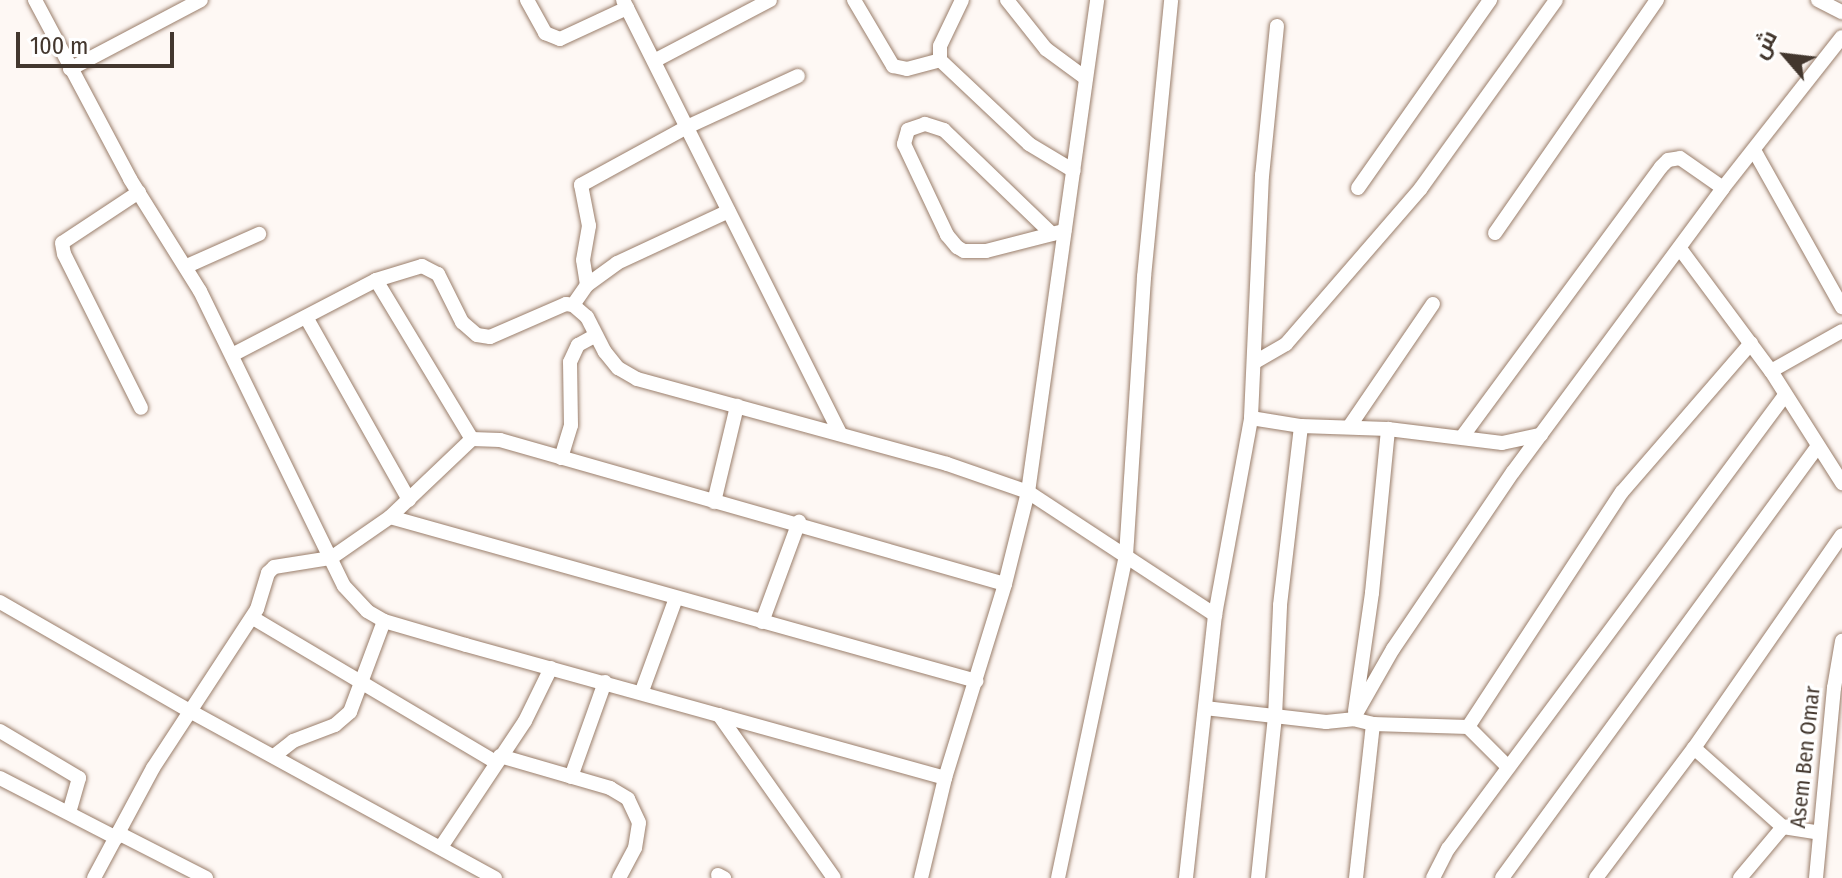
<!DOCTYPE html>
<meta charset="utf-8">
<style>
body{margin:0}
#map{position:relative;width:1842px;height:878px;overflow:hidden;background:#fef8f4;font-family:"Fira Sans Condensed",Cairo,sans-serif}
div>[style]{position:absolute}
.roads{filter:drop-shadow(0 0 2px #9a7e6b) drop-shadow(0 0 2px #9a7e6b)}
.minor>*{height:14px;margin:-7px;padding:0 7px;transform-origin:7px;border-radius:7px;background:#fff}
span{translate:-50% -50%;white-space:nowrap;text-align:center;line-height:1.15;-webkit-text-stroke:6px #fff;paint-order:stroke}
.street-label{font-size:22px;color:#43372e}
.north{position:absolute;left:1746px;top:16px;width:80px;height:80px;-webkit-text-stroke:6px #fff;paint-order:stroke;rotate:298deg;font-size:22px;font-weight:700;line-height:32px;text-align:center;color:#43372e}
.north::after{content:'';display:block;margin:auto;width:28px;height:36px;background:#43372e;clip-path:polygon(50% 0,100% 100%,50% 72%,0 100%)}
.scale{position:absolute;left:16px;top:32px;width:158px;height:36px;box-sizing:border-box;border:4px solid #43372e;border-top:0;padding-left:10px;font-size:24px;line-height:28px;white-space:nowrap;color:#43372e;-webkit-text-stroke:6px #fff;paint-order:stroke}
</style>
<div id="map">
<div class="roads">
<div class="minor">
<i style="left:35px;top:0;width:203px;rotate:62deg"></i>
<i style="left:130px;top:179px;width:132px;rotate:58deg"></i>
<i style="left:200px;top:291px;width:328px;rotate:64deg"></i>
<i style="left:344px;top:586px;width:34px;rotate:47deg"></i>
<i style="left:367px;top:611px;width:20px;rotate:30deg"></i>
<i style="left:384px;top:621px;width:85px;rotate:16.3deg"></i>
<i style="left:466px;top:645px;width:497px;rotate:15.5deg"></i>
<i style="left:527px;top:0;width:38px;rotate:61deg"></i>
<i style="left:545px;top:33px;width:16px;rotate:22deg"></i>
<i style="left:560px;top:39px;width:74px;rotate:-24.8deg"></i>
<i style="left:623px;top:0;width:485px;rotate:63.4deg"></i>
<i style="left:854px;top:0;width:77px;rotate:59.4deg"></i>
<i style="left:893px;top:66px;width:14px;rotate:12deg"></i>
<i style="left:907px;top:69px;width:34px;rotate:-15deg"></i>
<i style="left:962px;top:0;width:51px;rotate:115.6deg"></i>
<i style="left:940px;top:46px;width:14px;rotate:90deg"></i>
<i style="left:940px;top:60px;width:122px;rotate:43.3deg"></i>
<i style="left:1029px;top:144px;width:52px;rotate:31deg"></i>
<i style="left:1007px;top:0;width:63px;rotate:51.5deg"></i>
<i style="left:1046px;top:49px;width:47px;rotate:36.4deg"></i>
<i style="left:1818px;top:0;width:27px;rotate:27deg"></i>
<i style="left:1277px;top:26px;width:150px;rotate:95.7deg"></i>
<i style="left:1262px;top:175px;width:243px;rotate:92.6deg"></i>
<i style="left:1251px;top:418px;width:51px;rotate:9.1deg"></i>
<i style="left:1301px;top:426px;width:87px;rotate:2deg"></i>
<i style="left:1388px;top:429px;width:115px;rotate:7deg"></i>
<i style="left:1502px;top:443px;width:40px;rotate:-12deg"></i>
<i style="left:654px;top:61px;width:131px;rotate:-27.7deg"></i>
<i style="left:70px;top:69px;width:148px;rotate:-27.8deg"></i>
<i style="left:1755px;top:152px;width:178px;rotate:60.7deg"></i>
<i style="left:1358px;top:188px;width:230px;rotate:-54.9deg"></i>
<i style="left:139px;top:192px;width:92px;rotate:146.5deg"></i>
<i style="left:62px;top:243px;width:11px;rotate:80deg"></i>
<i style="left:64px;top:254px;width:172px;rotate:63.4deg"></i>
<i style="left:1495px;top:233px;width:284px;rotate:-55.2deg"></i>
<i style="left:1052px;top:234px;width:150px;rotate:-136.1deg"></i>
<i style="left:944px;top:130px;width:20px;rotate:-162deg"></i>
<i style="left:925px;top:124px;width:18px;rotate:161deg"></i>
<i style="left:908px;top:130px;width:15px;rotate:106deg"></i>
<i style="left:904px;top:144px;width:101px;rotate:64.7deg"></i>
<i style="left:947px;top:235px;width:16px;rotate:50deg"></i>
<i style="left:957px;top:247px;width:8px;rotate:30deg"></i>
<i style="left:964px;top:251px;width:22px"></i>
<i style="left:986px;top:251px;width:81px;rotate:-14.4deg"></i>
<i style="left:1681px;top:250px;width:151px;rotate:53.4deg"></i>
<i style="left:1771px;top:371px;width:133px;rotate:57.6deg"></i>
<i style="left:187px;top:266px;width:79px;rotate:-24deg"></i>
<i style="left:376px;top:280px;width:186px;rotate:58.9deg"></i>
<i style="left:587px;top:285px;width:25px;rotate:-99deg"></i>
<i style="left:583px;top:260px;width:35px;rotate:-80deg"></i>
<i style="left:589px;top:226px;width:42px;rotate:-101deg"></i>
<i style="left:581px;top:185px;width:121px;rotate:-28.7deg"></i>
<i style="left:687px;top:127px;width:122px;rotate:-24.7deg"></i>
<i style="left:573px;top:305px;width:24px;rotate:-55deg"></i>
<i style="left:587px;top:285px;width:37px;rotate:-36deg"></i>
<i style="left:617px;top:263px;width:123px;rotate:-24.9deg"></i>
<i style="left:306px;top:317px;width:210px;rotate:60.6deg"></i>
<i style="left:232px;top:355px;width:162px;rotate:-27.5deg"></i>
<i style="left:376px;top:280px;width:48px;rotate:-16.9deg"></i>
<i style="left:422px;top:266px;width:18px;rotate:27deg"></i>
<i style="left:438px;top:274px;width:54px;rotate:63.4deg"></i>
<i style="left:462px;top:322px;width:20px;rotate:41deg"></i>
<i style="left:477px;top:335px;width:13px;rotate:9deg"></i>
<i style="left:490px;top:337px;width:83px;rotate:-23.5deg"></i>
<i style="left:566px;top:304px;width:7px;rotate:8deg"></i>
<i style="left:573px;top:305px;width:18px;rotate:41deg"></i>
<i style="left:587px;top:317px;width:39px;rotate:63deg"></i>
<i style="left:605px;top:352px;width:21px;rotate:51deg"></i>
<i style="left:618px;top:368px;width:22px;rotate:30deg"></i>
<i style="left:637px;top:379px;width:321px;rotate:15.3deg"></i>
<i style="left:947px;top:464px;width:86px;rotate:19.1deg"></i>
<i style="left:1028px;top:492px;width:224px;rotate:33.3deg"></i>
<i style="left:1215px;top:615px;width:265px;rotate:96.3deg"></i>
<i style="left:1255px;top:362px;width:36px;rotate:-30deg"></i>
<i style="left:1286px;top:344px;width:206px;rotate:-49.1deg"></i>
<i style="left:1421px;top:188px;width:231px;rotate:-54.3deg"></i>
<i style="left:1771px;top:371px;width:81px;rotate:-29.4deg"></i>
<i style="left:1349px;top:427px;width:149px;rotate:-55.7deg"></i>
<i style="left:1462px;top:437px;width:335px;rotate:-53.6deg"></i>
<i style="left:1661px;top:167px;width:10px;rotate:-45deg"></i>
<i style="left:1668px;top:160px;width:12px;rotate:-9deg"></i>
<i style="left:1680px;top:158px;width:52px;rotate:34.9deg"></i>
<i style="left:561px;top:458px;width:34px;rotate:-73deg"></i>
<i style="left:571px;top:425px;width:63px;rotate:-90.9deg"></i>
<i style="left:570px;top:362px;width:19px;rotate:-65deg"></i>
<i style="left:578px;top:345px;width:18px;rotate:-29deg"></i>
<i style="left:714px;top:502px;width:99px;rotate:-76.5deg"></i>
<i style="left:390px;top:517px;width:609px;rotate:15.63deg"></i>
<i style="left:0;top:602px;width:217px;rotate:29.9deg"></i>
<i style="left:188px;top:710px;width:350px;rotate:28.7deg"></i>
<i style="left:1215px;top:615px;width:200px;rotate:-79.6deg"></i>
<i style="left:253px;top:618px;width:282px;rotate:30.7deg"></i>
<i style="left:762px;top:622px;width:107px;rotate:-69.7deg"></i>
<i style="left:642px;top:691px;width:99px;rotate:-69.9deg"></i>
<i style="left:1205px;top:708px;width:122px;rotate:6.6deg"></i>
<i style="left:1326px;top:722px;width:27px;rotate:-6deg"></i>
<i style="left:1353px;top:719px;width:21px;rotate:14deg"></i>
<i style="left:1373px;top:724px;width:95px;rotate:1.8deg"></i>
<i style="left:1468px;top:727px;width:57px;rotate:45deg"></i>
<i style="left:1355px;top:711px;width:119px;rotate:-81.8deg"></i>
<i style="left:1372px;top:593px;width:165px;rotate:-84.4deg"></i>
<i style="left:719px;top:715px;width:199px;rotate:54.8deg"></i>
<i style="left:1353px;top:719px;width:81px;rotate:-60.3deg"></i>
<i style="left:1393px;top:649px;width:214px;rotate:-55.9deg"></i>
<i style="left:1513px;top:472px;width:353px;rotate:-53.5deg"></i>
<i style="left:1723px;top:188px;width:192px;rotate:-51.8deg"></i>
<i style="left:1468px;top:727px;width:281px;rotate:-56.8deg"></i>
<i style="left:1622px;top:492px;width:197px;rotate:-49.1deg"></i>
<i style="left:0;top:731px;width:92px;rotate:30.7deg"></i>
<i style="left:79px;top:778px;width:35px;rotate:106deg"></i>
<i style="left:1694px;top:748px;width:119px;rotate:41.6deg"></i>
<i style="left:274px;top:756px;width:24px;rotate:-38deg"></i>
<i style="left:293px;top:741px;width:45px;rotate:-20.9deg"></i>
<i style="left:335px;top:725px;width:20px;rotate:-41deg"></i>
<i style="left:350px;top:712px;width:97px;rotate:-69.5deg"></i>
<i style="left:500px;top:756px;width:115px;rotate:16.2deg"></i>
<i style="left:610px;top:788px;width:21px;rotate:31deg"></i>
<i style="left:628px;top:799px;width:26px;rotate:65deg"></i>
<i style="left:639px;top:823px;width:25px;rotate:99deg"></i>
<i style="left:635px;top:848px;width:34px;rotate:118deg"></i>
<i style="left:571px;top:777px;width:101px;rotate:-70.3deg"></i>
<i style="left:0;top:778px;width:131px;rotate:27.3deg"></i>
<i style="left:118px;top:833px;width:99px;rotate:27.1deg"></i>
<i style="left:441px;top:847px;width:151px;rotate:-56.3deg"></i>
<i style="left:525px;top:721px;width:59px;rotate:-63.9deg"></i>
<i style="left:718px;top:875px;width:7px;rotate:27deg"></i>
<i style="left:94px;top:878px;width:125px;rotate:-61.8deg"></i>
<i style="left:153px;top:768px;width:190px;rotate:-56.8deg"></i>
<i style="left:257px;top:609px;width:38px;rotate:-73deg"></i>
<i style="left:268px;top:573px;width:8px;rotate:-45deg"></i>
<i style="left:274px;top:567px;width:58px;rotate:-9deg"></i>
<i style="left:331px;top:558px;width:72px;rotate:-34.8deg"></i>
<i style="left:390px;top:517px;width:113px;rotate:-43.6deg"></i>
<i style="left:472px;top:439px;width:28px;rotate:2deg"></i>
<i style="left:500px;top:440px;width:525px;rotate:15.92deg"></i>
<i style="left:921px;top:878px;width:103px;rotate:-76.5deg"></i>
<i style="left:945px;top:778px;width:203px;rotate:-72.8deg"></i>
<i style="left:1005px;top:584px;width:95px;rotate:-76deg"></i>
<i style="left:1028px;top:492px;width:497px;rotate:-82deg"></i>
<i style="left:1058px;top:878px;width:329px;rotate:-78.1deg"></i>
<i style="left:1126px;top:556px;width:280px;rotate:-86.3deg"></i>
<i style="left:1144px;top:277px;width:278px;rotate:-84.4deg"></i>
<i style="left:1258px;top:878px;width:162px;rotate:-84deg"></i>
<i style="left:1275px;top:717px;width:112px;rotate:-87.4deg"></i>
<i style="left:1280px;top:605px;width:180px;rotate:-83.3deg"></i>
<i style="left:1356px;top:878px;width:155px;rotate:-83.7deg"></i>
<i style="left:1433px;top:878px;width:33px;rotate:-63deg"></i>
<i style="left:1448px;top:849px;width:565px;rotate:-53.41deg"></i>
<i style="left:1502px;top:878px;width:535px;rotate:-53.82deg"></i>
<i style="left:1596px;top:878px;width:163px;rotate:-53deg"></i>
<i style="left:1694px;top:748px;width:259px;rotate:-55.2deg"></i>
<i style="left:1740px;top:878px;width:67px;rotate:-49.9deg"></i>
<i style="left:1783px;top:827px;width:37px;rotate:9deg"></i>
<i style="left:1816px;top:878px;width:191px;rotate:-84.6deg"></i>
<i style="left:1834px;top:688px;width:48px;rotate:-80.3deg"></i>
</div>
</div>
<div class="street-label">
<span style="left:1805px;top:757px;rotate:-84deg">Asem Ben Omar</span>
</div>
<div class="north">ش</div>
<div class="scale">100 m</div>
</div>
